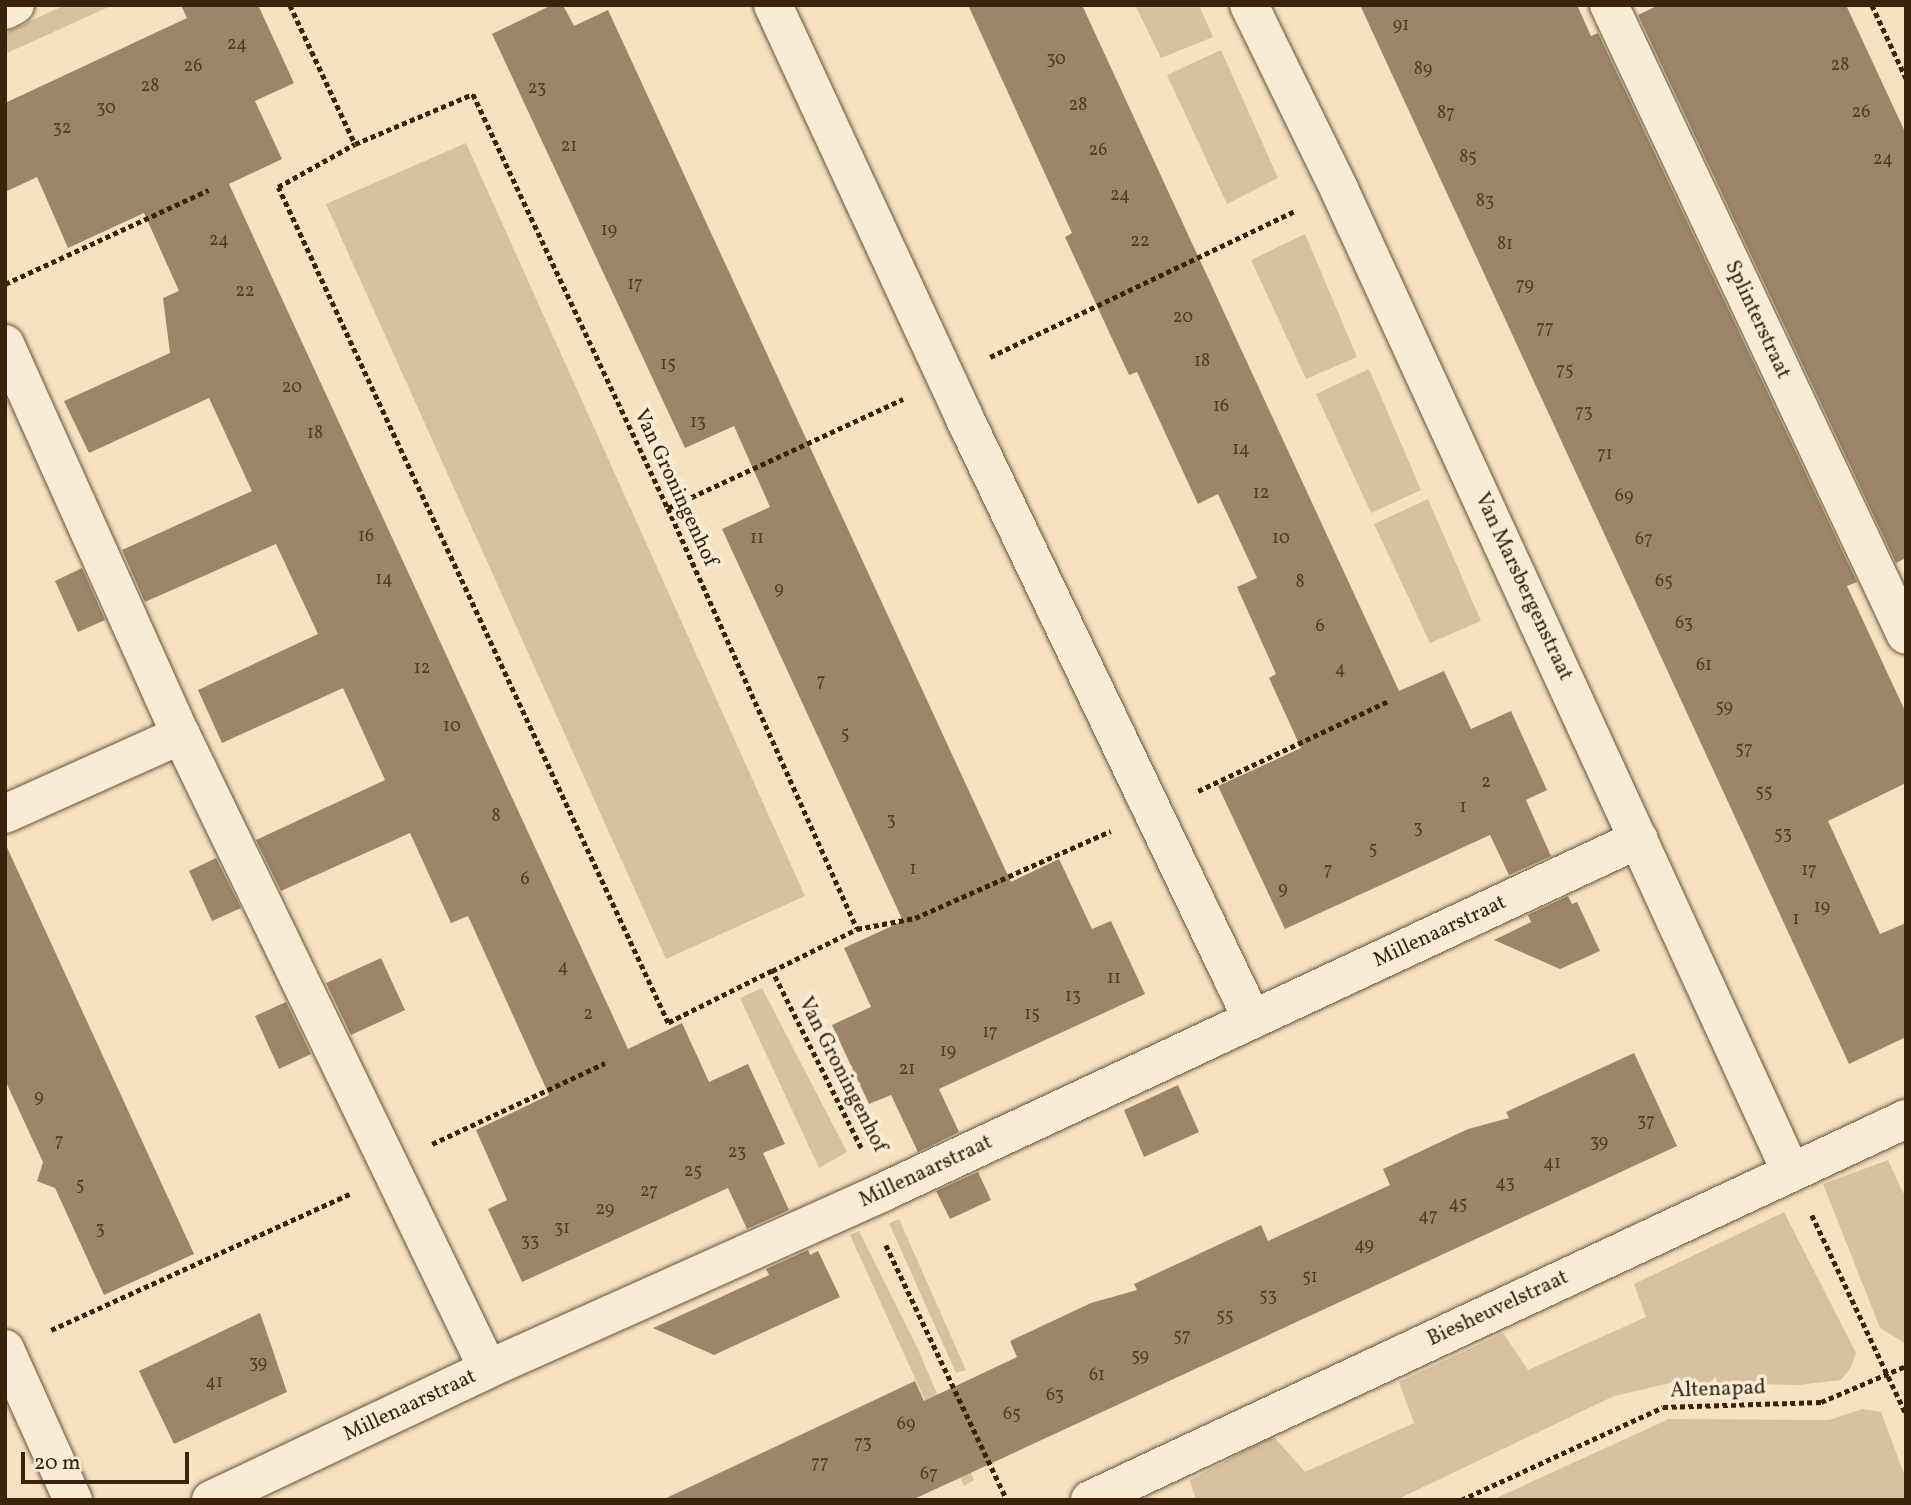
<!DOCTYPE html>
<style>
body{margin:0}
#map{position:relative;width:1911px;height:1505px;overflow:hidden;background:#f6e2c0;font-family:Vollkorn,serif}
div>[style]{position:absolute}
.green>*{inset:0;background:#d6c2a1}
.building>*{inset:0;background:#9c8669}
.path>*{height:4.5px;margin-top:-2.25px;transform-origin:0;background:repeating-linear-gradient(90deg,#3a230b 0 5px,transparent 0 8.5px)}
.roads{filter:drop-shadow(0 0 2px #695338) drop-shadow(0 0 2px #695338)}
.minor>*{height:38px;margin:-19px;padding:0 19px;transform-origin:19px;border-radius:19px;background:#f9ecd6}
span{translate:-50% -50%;white-space:nowrap;text-align:center;line-height:1.15;-webkit-text-stroke:7px #f9ecd6;paint-order:stroke}
.number-label{font-size:18px;color:#523c22}
.number-label span{-webkit-text-stroke-width:0}
.street-label{font-size:21px;color:#3a230b}
.frame{position:absolute;inset:0;border:7px solid #3a230b;pointer-events:none}
.scale{position:absolute;left:21px;top:1452px;width:168px;height:32px;box-sizing:border-box;border:4px solid #3a230b;border-top:0;padding-left:9px;font-size:21px;line-height:24px;white-space:nowrap;color:#3a230b;-webkit-text-stroke:5px #f9ecd6;paint-order:stroke}
</style>
<div id="map">
<div class="green">
<i style="clip-path:polygon(65px 5px,113px 5px,5px 54px,5px 33px)"></i>
<i style="clip-path:polygon(1135px 5px,1199px 5px,1213px 37px,1161px 58px)"></i>
<i style="clip-path:polygon(1221px 50px,1278px 178px,1227px 204px,1167px 75px)"></i>
<i style="clip-path:polygon(466px 143px,805px 896px,666px 959px,326px 204px)"></i>
<i style="clip-path:polygon(1305px 234px,1357px 357px,1306px 379px,1251px 260px)"></i>
<i style="clip-path:polygon(1369px 369px,1421px 490px,1371px 513px,1316px 394px)"></i>
<i style="clip-path:polygon(1428px 499px,1481px 621px,1430px 643px,1374px 524px)"></i>
<i style="clip-path:polygon(762px 988px,847px 1152px,819px 1168px,740px 998px)"></i>
<i style="clip-path:polygon(1888px 1160px,1903px 1193px,1906px 1192px,1906px 1344px,1880px 1328px,1823px 1184px)"></i>
<i style="clip-path:polygon(1784px 1212px,1856px 1353px,1851px 1367px,1841px 1380px,1798px 1385px,1675px 1382px,1614px 1396px,1396px 1500px,1196px 1500px,1190px 1480px,1273px 1436px,1305px 1472px,1414px 1423px,1399px 1382px,1503px 1333px,1528px 1370px,1646px 1317px,1634px 1284px)"></i>
<i style="clip-path:polygon(899px 1219px,966px 1370px,956px 1373px,889px 1223px)"></i>
<i style="clip-path:polygon(859px 1231px,917px 1347px,974px 1480px,964px 1486px,850px 1235px)"></i>
<i style="clip-path:polygon(1862px 1409px,1881px 1412px,1906px 1479px,1906px 1500px,1492px 1500px,1669px 1419px,1829px 1420px)"></i>
</div>
<div class="building">
<i style="clip-path:polygon(181px 5px,258px 5px,294px 83px,255px 101px,282px 159px,229px 184px,628px 1049px,682px 1023px,709px 1082px,748px 1064px,785px 1144px,763px 1153px,789px 1210px,747px 1229px,728px 1188px,522px 1282px,488px 1209px,507px 1200px,476px 1130px,549px 1095px,468px 916px,451px 923px,410px 833px,281px 891px,256px 840px,385px 780px,343px 688px,222px 743px,198px 690px,318px 634px,276px 544px,145px 602px,122px 550px,252px 491px,209px 398px,89px 453px,64px 401px,170px 353px,163px 298px,179px 291px,144px 213px,68px 248px,37px 177px,5px 192px,5px 103px,187px 18px)"></i>
<i style="clip-path:polygon(552px 5px,563px 5px,574px 26px,608px 10px,1011px 882px,1059px 859px,1092px 929px,1111px 921px,1145px 994px,939px 1089px,959px 1132px,918px 1152px,891px 1095px,869px 1104px,832px 1025px,871px 1007px,844px 948px,903px 921px,722px 529px,770px 507px,734px 426px,685px 448px,492px 34px)"></i>
<i style="clip-path:polygon(968px 5px,1082px 5px,1399px 691px,1444px 671px,1471px 729px,1511px 711px,1547px 790px,1526px 800px,1551px 856px,1509px 875px,1490px 835px,1285px 929px,1218px 786px,1301px 748px,1269px 678px,1276px 674px,1237px 587px,1257px 578px,1218px 494px,1198px 504px,1137px 372px,1129px 375px,1065px 237px,1072px 233px)"></i>
<i style="clip-path:polygon(1360px 5px,1577px 5px,1591px 36px,1598px 33px,1857px 582px,1847px 586px,1906px 713px,1906px 783px,1828px 821px,1880px 934px,1906px 923px,1906px 1037px,1849px 1064px)"></i>
<i style="clip-path:polygon(1659px 5px,1846px 5px,1906px 134px,1906px 558px,1896px 563px,1638px 15px)"></i>
<i style="clip-path:polygon(82px 568px,105px 620px,78px 632px,55px 581px)"></i>
<i style="clip-path:polygon(5px 843px,194px 1254px,104px 1295px,55px 1188px,37px 1181px,43px 1162px,5px 1080px)"></i>
<i style="clip-path:polygon(216px 858px,241px 908px,212px 921px,189px 871px)"></i>
<i style="clip-path:polygon(1568px 896px,1572px 904px,1577px 902px,1600px 951px,1560px 969px,1494px 940px,1531px 922px,1528px 915px)"></i>
<i style="clip-path:polygon(381px 958px,405px 1010px,351px 1035px,326px 983px)"></i>
<i style="clip-path:polygon(286px 1002px,311px 1054px,279px 1069px,255px 1016px)"></i>
<i style="clip-path:polygon(1634px 1053px,1677px 1146px,912px 1500px,662px 1500px,915px 1381px,924px 1401px,1017px 1357px,1010px 1341px,1091px 1303px,1137px 1290px,1134px 1284px,1261px 1225px,1268px 1241px,1390px 1185px,1383px 1169px,1468px 1129px,1509px 1118px,1506px 1112px)"></i>
<i style="clip-path:polygon(1178px 1085px,1199px 1132px,1144px 1157px,1124px 1110px)"></i>
<i style="clip-path:polygon(978px 1172px,991px 1200px,950px 1219px,936px 1191px)"></i>
<i style="clip-path:polygon(808px 1250px,810px 1255px,818px 1251px,840px 1297px,714px 1355px,653px 1328px,769px 1275px,766px 1269px)"></i>
<i style="clip-path:polygon(260px 1313px,287px 1392px,174px 1444px,139px 1371px)"></i>
</div>
<div class="path">
<i style="left:290px;top:5px;width:153px;rotate:64.9deg"></i>
<i style="left:1872px;top:5px;width:81px;rotate:65deg"></i>
<i style="left:5px;top:284px;width:224px;rotate:-24.8deg"></i>
<i style="left:990px;top:357px;width:338px;rotate:-25.6deg"></i>
<i style="left:668px;top:508px;width:259px;rotate:-24.9deg"></i>
<i style="left:1198px;top:791px;width:210px;rotate:-25.3deg"></i>
<i style="left:772px;top:971px;width:116px;rotate:153.4deg"></i>
<i style="left:668px;top:1023px;width:922px;rotate:-115.01deg"></i>
<i style="left:278px;top:187px;width:88px;rotate:-29.2deg"></i>
<i style="left:355px;top:144px;width:128px;rotate:-23deg"></i>
<i style="left:473px;top:94px;width:458px;rotate:64.8deg"></i>
<i style="left:668px;top:508px;width:461px;rotate:65.8deg"></i>
<i style="left:432px;top:1144px;width:191px;rotate:-25.1deg"></i>
<i style="left:861px;top:1148px;width:198px;rotate:-116.7deg"></i>
<i style="left:772px;top:971px;width:95px;rotate:-26.3deg"></i>
<i style="left:857px;top:929px;width:59px;rotate:-10.7deg"></i>
<i style="left:915px;top:918px;width:214px;rotate:-24deg"></i>
<i style="left:1812px;top:1215px;width:220px;rotate:64.7deg"></i>
<i style="left:886px;top:1245px;width:282px;rotate:64.6deg"></i>
<i style="left:51px;top:1330px;width:328px;rotate:-24.5deg"></i>
<i style="left:1461px;top:1500px;width:222px;rotate:-24.7deg"></i>
<i style="left:1663px;top:1407px;width:158px;rotate:-1.8deg"></i>
<i style="left:1821px;top:1402px;width:92px;rotate:-23deg"></i>
</div>
<div class="roads">
<div class="minor">
<i style="left:773px;top:5px;width:454px;rotate:65.1deg"></i>
<i style="left:964px;top:417px;width:667px;rotate:64.43deg"></i>
<i style="left:1249px;top:5px;width:205px;rotate:63.9deg"></i>
<i style="left:1339px;top:189px;width:1082px;rotate:65.31deg"></i>
<i style="left:1609px;top:5px;width:696px;rotate:64.76deg"></i>
<i style="left:5px;top:10px;width:11px;rotate:-27deg"></i>
<i style="left:5px;top:344px;width:429px;rotate:65.8deg"></i>
<i style="left:181px;top:735px;width:704px;rotate:64.16deg"></i>
<i style="left:5px;top:814px;width:193px;rotate:-24.2deg"></i>
<i style="left:5px;top:1349px;width:166px;rotate:65.8deg"></i>
<i style="left:211px;top:1500px;width:306px;rotate:-25.3deg"></i>
<i style="left:488px;top:1369px;width:433px;rotate:-24.1deg"></i>
<i style="left:883px;top:1192px;width:834px;rotate:-25.03deg"></i>
<i style="left:1090px;top:1500px;width:901px;rotate:-25.03deg"></i>
</div>
</div>
<div class="number-label">
<span style="left:1401px;top:26px">91</span>
<span style="left:237px;top:45px">24</span>
<span style="left:1056px;top:60px">30</span>
<span style="left:1840px;top:66px">28</span>
<span style="left:193px;top:67px">26</span>
<span style="left:1423px;top:70px">89</span>
<span style="left:150px;top:87px">28</span>
<span style="left:537px;top:89px">23</span>
<span style="left:1078px;top:106px">28</span>
<span style="left:106px;top:109px">30</span>
<span style="left:1861px;top:113px">26</span>
<span style="left:1446px;top:114px">87</span>
<span style="left:62px;top:129px">32</span>
<span style="left:569px;top:147px">21</span>
<span style="left:1098px;top:151px">26</span>
<span style="left:1468px;top:158px">85</span>
<span style="left:1883px;top:160px">24</span>
<span style="left:1120px;top:196px">24</span>
<span style="left:1485px;top:202px">83</span>
<span style="left:609px;top:231px">19</span>
<span style="left:219px;top:241px">24</span>
<span style="left:1140px;top:242px">22</span>
<span style="left:1505px;top:245px">81</span>
<span style="left:635px;top:285px">17</span>
<span style="left:1525px;top:286px">79</span>
<span style="left:245px;top:292px">22</span>
<span style="left:1183px;top:318px">20</span>
<span style="left:1545px;top:329px">77</span>
<span style="left:1202px;top:362px">18</span>
<span style="left:668px;top:365px">15</span>
<span style="left:1565px;top:371px">75</span>
<span style="left:292px;top:388px">20</span>
<span style="left:1221px;top:407px">16</span>
<span style="left:1584px;top:413px">73</span>
<span style="left:698px;top:423px">13</span>
<span style="left:315px;top:434px">18</span>
<span style="left:1241px;top:450px">14</span>
<span style="left:1605px;top:455px">71</span>
<span style="left:1261px;top:494px">12</span>
<span style="left:1624px;top:497px">69</span>
<span style="left:366px;top:537px">16</span>
<span style="left:757px;top:539px">11</span>
<span style="left:1281px;top:539px">10</span>
<span style="left:1644px;top:540px">67</span>
<span style="left:384px;top:580px">14</span>
<span style="left:1664px;top:582px">65</span>
<span style="left:1300px;top:583px">8</span>
<span style="left:779px;top:590px">9</span>
<span style="left:1684px;top:624px">63</span>
<span style="left:1320px;top:627px">6</span>
<span style="left:1704px;top:666px">61</span>
<span style="left:422px;top:669px">12</span>
<span style="left:1340px;top:670px">4</span>
<span style="left:821px;top:682px">7</span>
<span style="left:1724px;top:708px">59</span>
<span style="left:452px;top:727px">10</span>
<span style="left:845px;top:735px">5</span>
<span style="left:1744px;top:750px">57</span>
<span style="left:1486px;top:783px">2</span>
<span style="left:1764px;top:793px">55</span>
<span style="left:1463px;top:808px">1</span>
<span style="left:496px;top:817px">8</span>
<span style="left:891px;top:821px">3</span>
<span style="left:1418px;top:829px">3</span>
<span style="left:1783px;top:835px">53</span>
<span style="left:1373px;top:850px">5</span>
<span style="left:913px;top:870px">1</span>
<span style="left:1328px;top:871px">7</span>
<span style="left:1809px;top:871px">17</span>
<span style="left:525px;top:880px">6</span>
<span style="left:1283px;top:890px">9</span>
<span style="left:1822px;top:908px">19</span>
<span style="left:1796px;top:920px">1</span>
<span style="left:563px;top:968px">4</span>
<span style="left:1114px;top:979px">11</span>
<span style="left:1073px;top:997px">13</span>
<span style="left:588px;top:1015px">2</span>
<span style="left:1032px;top:1015px">15</span>
<span style="left:990px;top:1033px">17</span>
<span style="left:948px;top:1052px">19</span>
<span style="left:907px;top:1070px">21</span>
<span style="left:39px;top:1098px">9</span>
<span style="left:1646px;top:1122px">37</span>
<span style="left:59px;top:1142px">7</span>
<span style="left:1599px;top:1143px">39</span>
<span style="left:737px;top:1153px">23</span>
<span style="left:1552px;top:1164px">41</span>
<span style="left:693px;top:1172px">25</span>
<span style="left:1505px;top:1184px">43</span>
<span style="left:80px;top:1186px">5</span>
<span style="left:649px;top:1192px">27</span>
<span style="left:1458px;top:1205px">45</span>
<span style="left:605px;top:1210px">29</span>
<span style="left:1428px;top:1217px">47</span>
<span style="left:562px;top:1229px">31</span>
<span style="left:100px;top:1230px">3</span>
<span style="left:530px;top:1242px">33</span>
<span style="left:1364px;top:1246px">49</span>
<span style="left:1310px;top:1278px">51</span>
<span style="left:1268px;top:1297px">53</span>
<span style="left:1225px;top:1317px">55</span>
<span style="left:1182px;top:1337px">57</span>
<span style="left:1140px;top:1357px">59</span>
<span style="left:258px;top:1364px">39</span>
<span style="left:1097px;top:1376px">61</span>
<span style="left:214px;top:1383px">41</span>
<span style="left:1055px;top:1396px">63</span>
<span style="left:1012px;top:1415px">65</span>
<span style="left:906px;top:1425px">69</span>
<span style="left:863px;top:1444px">73</span>
<span style="left:820px;top:1464px">77</span>
<span style="left:929px;top:1475px">67</span>
</div>
<div class="street-label">
<span style="left:1757px;top:320px;rotate:65deg">Splinterstraat</span>
<span style="left:675px;top:488px;rotate:65deg">Van Groningenhof</span>
<span style="left:1523px;top:587px;rotate:65deg">Van Marsbergenstraat</span>
<span style="left:1440px;top:932px;rotate:-25deg">Millenaarstraat</span>
<span style="left:842px;top:1075px;rotate:63deg">Van Groningenhof</span>
<span style="left:926px;top:1172px;rotate:-25deg">Millenaarstraat</span>
<span style="left:1498px;top:1309px;rotate:-25deg">Biesheuvelstraat</span>
<span style="left:1718px;top:1390px;rotate:-2deg">Altenapad</span>
<span style="left:410px;top:1406px;rotate:-25deg">Millenaarstraat</span>
</div>
<div class="frame"></div>
<div class="scale">20 m</div>
</div>
